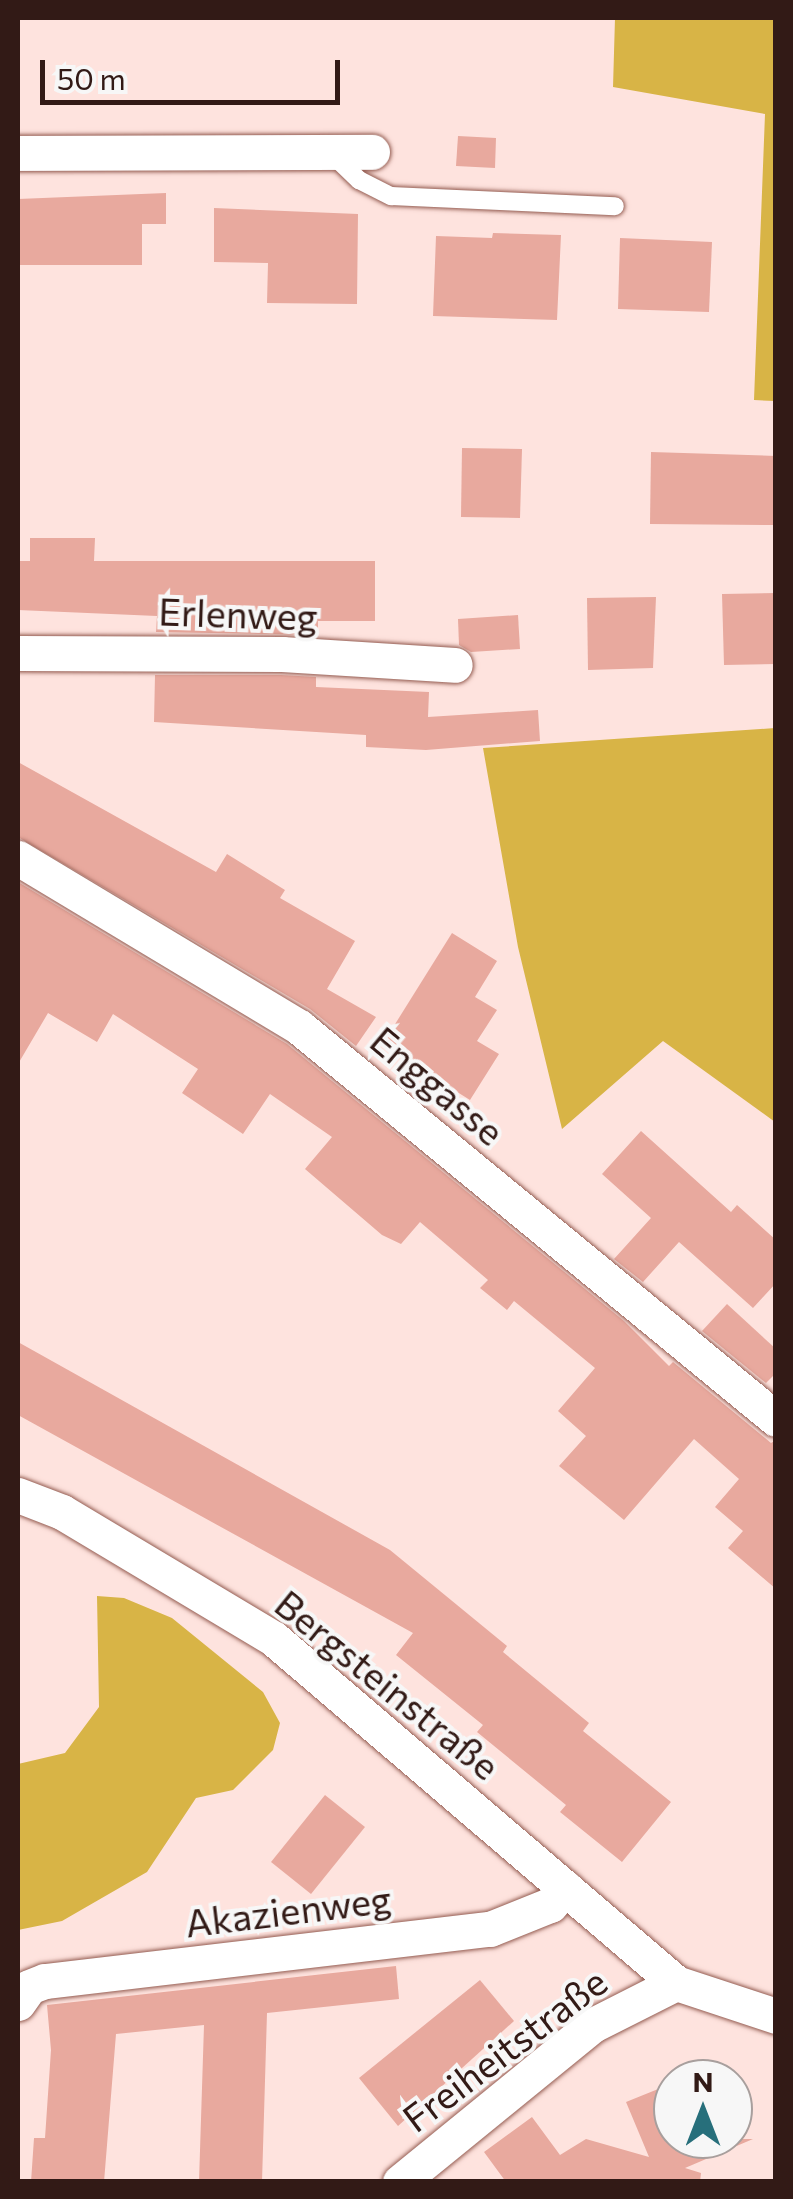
<!DOCTYPE html>
<meta charset="utf-8">
<style>
body{margin:0}
#map{position:relative;width:793px;height:2199px;overflow:hidden;background:#fee3de;font-family:Commissioner,sans-serif}
div>[style]{position:absolute}
.forest>*{inset:0;background:#d8b446}
.building>*{inset:0;background:#e8a99e}
.roads{filter:drop-shadow(0 0 2px #945c51) drop-shadow(0 0 2px #945c51)}
.lane>*{height:18px;margin:-9px;padding:0 9px;transform-origin:9px;border-radius:9px;background:#fff}
.street>*{height:35px;margin:-17.5px;padding:0 17.5px;transform-origin:17.5px;border-radius:17.5px;background:#fff}
span{translate:-50% -50%;white-space:nowrap;text-align:center;line-height:1.15;-webkit-text-stroke:8px #f7f7f7;paint-order:stroke}
.street-label{font-size:38px;color:#321a16}
.frame{position:absolute;inset:0;border:20px solid #321a16;pointer-events:none}
.north{position:absolute;left:653px;top:2059px;width:100px;height:100px;box-sizing:border-box;background:#f7f7f7;border:2px solid #a89f9d;border-radius:50%;rotate:0deg;font-size:28px;font-weight:700;line-height:40px;text-align:center;color:#321a16}
.north::after{content:'';display:block;margin:auto;width:35px;height:45px;background:#276f7b;clip-path:polygon(50% 0,100% 100%,50% 72%,0 100%)}
.scale{position:absolute;left:40px;top:60px;width:300px;height:45px;box-sizing:border-box;border:5px solid #321a16;border-top:0;padding-left:12px;font-size:30px;line-height:35px;white-space:nowrap;color:#321a16;-webkit-text-stroke:8px #f7f7f7;paint-order:stroke}
</style>
<div id="map">
<div class="forest">
<i style="clip-path:polygon(615px 18px,775px 18px,775px 401px,754px 400px,765px 114px,613px 87px)"></i>
<i style="clip-path:polygon(775px 728px,775px 1122px,663px 1041px,562px 1129px,518px 947px,483px 748px)"></i>
<i style="clip-path:polygon(97px 1596px,124px 1598px,172px 1618px,263px 1692px,280px 1723px,273px 1750px,233px 1790px,196px 1798px,147px 1872px,62px 1921px,18px 1930px,18px 1764px,65px 1753px,99px 1707px)"></i>
</div>
<div class="building">
<i style="clip-path:polygon(458px 136px,496px 138px,495px 168px,456px 166px)"></i>
<i style="clip-path:polygon(166px 193px,166px 224px,142px 224px,142px 265px,18px 265px,18px 199px)"></i>
<i style="clip-path:polygon(214px 208px,358px 214px,357px 304px,267px 303px,268px 263px,214px 262px)"></i>
<i style="clip-path:polygon(493px 233px,561px 235px,557px 320px,433px 316px,436px 236px,492px 238px)"></i>
<i style="clip-path:polygon(620px 238px,712px 242px,709px 312px,618px 309px)"></i>
<i style="clip-path:polygon(462px 448px,522px 449px,520px 518px,461px 517px)"></i>
<i style="clip-path:polygon(651px 452px,776px 456px,776px 525px,650px 524px)"></i>
<i style="clip-path:polygon(30px 538px,95px 538px,94px 561px,375px 561px,375px 621px,318px 621px,318px 635px,156px 632px,157px 616px,18px 610px,18px 561px,30px 561px)"></i>
<i style="clip-path:polygon(776px 593px,776px 664px,724px 665px,722px 594px)"></i>
<i style="clip-path:polygon(656px 597px,653px 668px,588px 670px,587px 598px)"></i>
<i style="clip-path:polygon(518px 615px,520px 649px,471px 652px,459px 645px,458px 619px)"></i>
<i style="clip-path:polygon(155px 675px,281px 675px,316px 677px,316px 687px,429px 692px,428px 717px,538px 710px,540px 741px,426px 750px,366px 747px,366px 735px,154px 722px)"></i>
<i style="clip-path:polygon(18px 762px,216px 872px,227px 854px,285px 890px,280px 898px,355px 941px,327px 989px,376px 1017px,356px 1046px,310px 1009px,18px 837px)"></i>
<i style="clip-path:polygon(18px 882px,287px 1044px,624px 1321px,669px 1366px,673px 1362px,771px 1443px,776px 1440px,776px 1589px,728px 1548px,743px 1531px,715px 1507px,739px 1479px,694px 1439px,624px 1520px,559px 1466px,586px 1436px,558px 1411px,595px 1368px,514px 1301px,507px 1310px,480px 1288px,488px 1280px,420px 1222px,401px 1244px,382px 1235px,305px 1169px,332px 1137px,270px 1094px,243px 1134px,182px 1093px,198px 1069px,113px 1014px,97px 1042px,48px 1013px,18px 1064px)"></i>
<i style="clip-path:polygon(452px 933px,497px 961px,475px 997px,497px 1010px,477px 1041px,499px 1054px,470px 1100px,382px 1045px)"></i>
<i style="clip-path:polygon(641px 1131px,731px 1212px,737px 1205px,776px 1240px,776px 1283px,753px 1308px,679px 1242px,643px 1282px,614px 1259px,651px 1218px,602px 1174px)"></i>
<i style="clip-path:polygon(727px 1304px,776px 1349px,776px 1373px,766px 1383px,702px 1331px)"></i>
<i style="clip-path:polygon(18px 1342px,390px 1550px,507px 1646px,503px 1652px,589px 1723px,583px 1731px,671px 1802px,622px 1862px,560px 1812px,566px 1805px,477px 1732px,483px 1725px,396px 1655px,413px 1633px,18px 1415px)"></i>
<i style="clip-path:polygon(325px 1795px,365px 1827px,311px 1894px,271px 1862px)"></i>
<i style="clip-path:polygon(396px 1966px,399px 1999px,267px 2013px,262px 2182px,199px 2182px,204px 2025px,116px 2034px,104px 2182px,31px 2182px,34px 2138px,45px 2138px,51px 2050px,47px 2005px)"></i>
<i style="clip-path:polygon(480px 1980px,514px 2021px,398px 2126px,359px 2078px)"></i>
<i style="clip-path:polygon(673px 2083px,673px 2139px,753px 2139px,685px 2168px,701px 2173px,700px 2182px,506px 2182px,484px 2152px,532px 2117px,560px 2155px,586px 2139px,649px 2157px,626px 2102px)"></i>
</div>
<div class="roads">
<div class="lane">
<i style="left:334px;top:156px;width:35px;rotate:44deg"></i>
<i style="left:359px;top:180px;width:36px;rotate:27deg"></i>
<i style="left:391px;top:196px;width:224px;rotate:2.6deg"></i>
</div>
<div class="street">
<i style="left:18px;top:153px;width:354px;rotate:-0.2deg"></i>
<i style="left:18px;top:653px;width:264px;rotate:0.2deg"></i>
<i style="left:282px;top:654px;width:173px;rotate:3.6deg"></i>
<i style="left:18px;top:858px;width:328px;rotate:31deg"></i>
<i style="left:299px;top:1027px;width:617px;rotate:39.41deg"></i>
<i style="left:18px;top:1495px;width:47px;rotate:21.1deg"></i>
<i style="left:62px;top:1512px;width:247px;rotate:30.9deg"></i>
<i style="left:274px;top:1639px;width:529px;rotate:40.55deg"></i>
<i style="left:18px;top:2003px;width:19px;rotate:-55deg"></i>
<i style="left:29px;top:1987px;width:17px;rotate:-21deg"></i>
<i style="left:45px;top:1981px;width:448px;rotate:-6.7deg"></i>
<i style="left:490px;top:1929px;width:65px;rotate:-21.8deg"></i>
<i style="left:550px;top:1905px;width:23px;rotate:-47deg"></i>
<i style="left:400px;top:2182px;width:247px;rotate:-39.2deg"></i>
<i style="left:591px;top:2026px;width:95px;rotate:-26.8deg"></i>
<i style="left:676px;top:1983px;width:105px;rotate:18.3deg"></i>
</div>
</div>
<div class="street-label">
<span style="left:238px;top:613px;rotate:2deg">Erlenweg</span>
<span style="left:438px;top:1085px;rotate:40deg">Enggasse</span>
<span style="left:388px;top:1684px;rotate:39deg">Bergsteinstraße</span>
<span style="left:288px;top:1910px;rotate:-7deg">Akazienweg</span>
<span style="left:504px;top:2049px;rotate:-37deg">Freiheitstraße</span>
</div>
<div class="frame"></div>
<div class="north">N</div>
<div class="scale">50 m</div>
</div>
